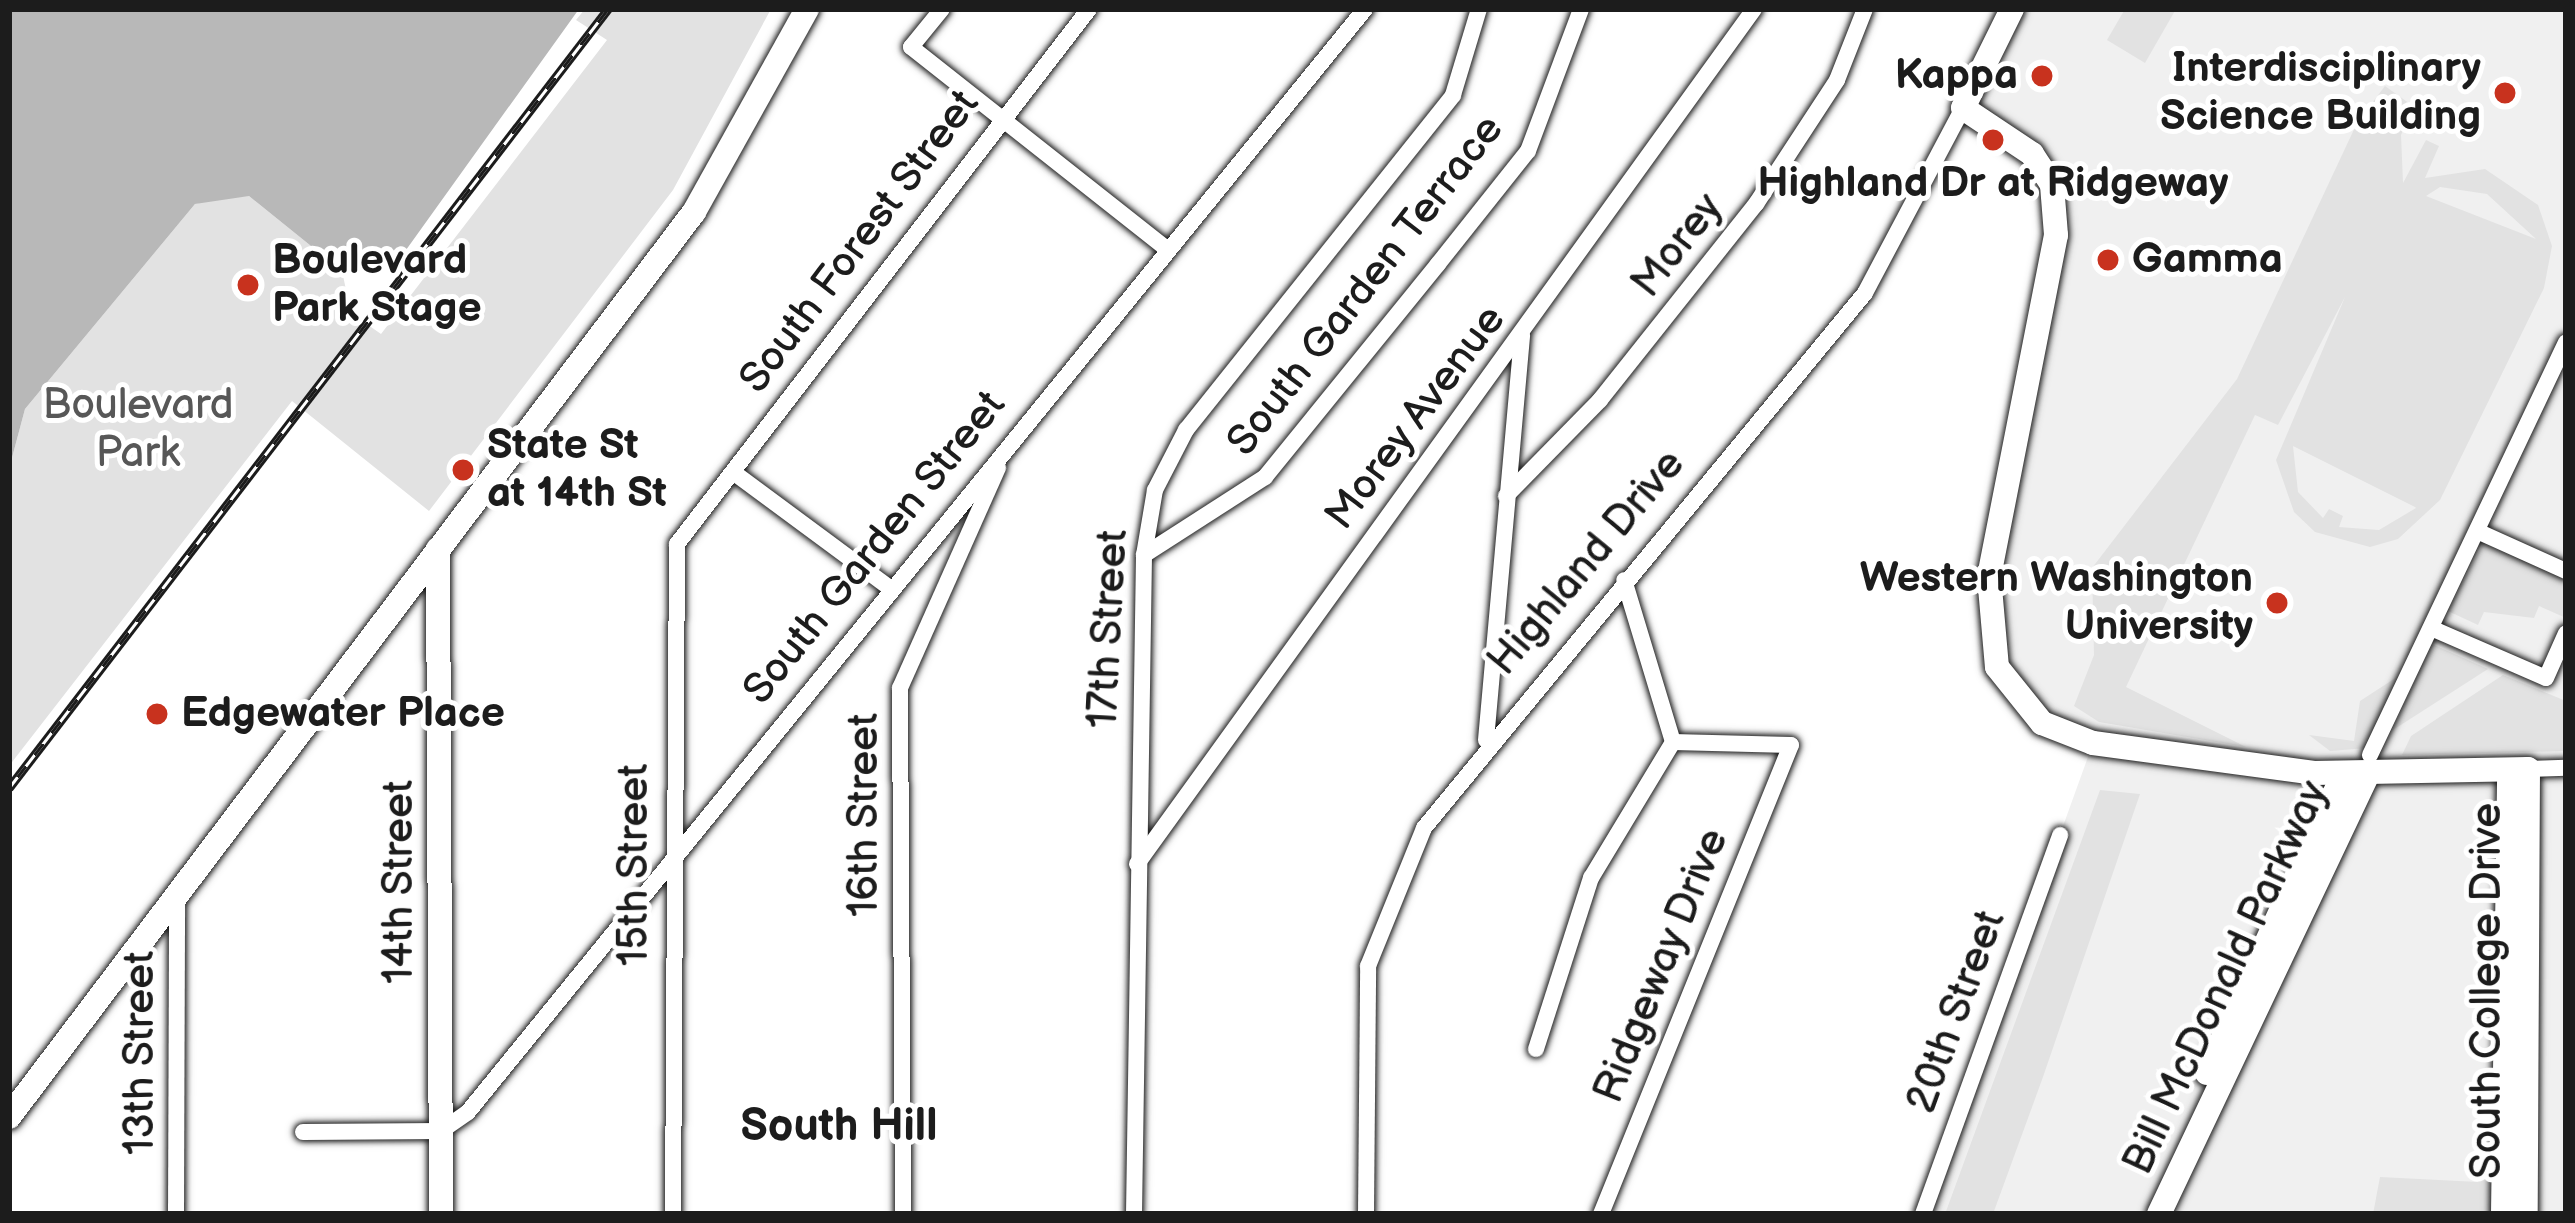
<!DOCTYPE html>
<style>
body{margin:0}
#map{position:relative;width:2575px;height:1223px;overflow:hidden;background:#fff;font-family:"Balsamiq Sans",sans-serif}
div>[style]{position:absolute}
.built>*{inset:0;background:#f0f0f0}
.green>*{inset:0;background:#e2e2e2}
.water>*{inset:0;background:#b8b8b8}
.roads{filter:drop-shadow(0 0 3px #1c1c1c) drop-shadow(0 0 3px #1c1c1c)}
.street>*{height:16px;margin:-8px;padding:0 8px;transform-origin:8px;border-radius:8px;background:#fff}
.secondary>*{height:24px;margin:-12px;padding:0 12px;transform-origin:12px;border-radius:12px;background:#fff}
.rail>*{height:9px;margin-top:-4.5px;transform-origin:0;background:repeating-linear-gradient(90deg,#fff 0 14px,#1c1c1c 0 28px);box-sizing:border-box;border-block:3px solid #1c1c1c}
.dots>*{width:33px;height:33px;translate:-50% -50%;box-sizing:border-box;border:6px solid #fff;border-radius:50%}
span{translate:-50% -50%;white-space:nowrap;text-align:center;line-height:1.15;-webkit-text-stroke:10px #fff;paint-order:stroke}
.poi-label{font-size:42px;color:#1c1c1c;font-weight:700}
.right{translate:-100% -50%;text-align:right}
.left{translate:0 -50%;text-align:left}
.street-label{font-size:42px;color:#1c1c1c}
.park-label{font-size:42px;color:#575757}
.neighbourhood-label{font-size:45px;color:#1c1c1c;font-weight:700}
.frame{position:absolute;inset:0;border:12px solid #1c1c1c;pointer-events:none}
</style>
<div id="map">
<div class="built">
<i style="clip-path:polygon(2012px 9px,2566px 9px,2566px 1214px,1923px 1214px,2093px 743px,2042px 723px,1989px 631px,2052px 185px,1963px 108px)"></i>
</div>
<div class="green">
<i style="clip-path:polygon(585px 9px,771px 9px,673px 190px,429px 511px,292px 401px,9px 766px,9px 469px,25px 409px,195px 204px,223px 197px,249px 196px,342px 271px,351px 313px,381px 334px,607px 40px,576px 20px)"></i>
<i style="clip-path:polygon(2125px 9px,2176px 9px,2145px 63px,2107px 40px)"></i>
<i style="clip-path:polygon(evenodd,2385px 86px,2413px 106px,2401px 135px,2403px 183px,2426px 140px,2439px 146px,2425px 178px,2485px 169px,2538px 205px,2552px 246px,2544px 288px,2440px 500px,2398px 539px,2370px 547px,2315px 532px,2294px 512px,2276px 460px,2345px 297px,2278px 425px,2255px 415px,2126px 687px,2246px 747px,2099px 722px,2074px 706px,2094px 655px,2092px 568px,2237px 379px,2357px 123px,2385px 86px,2440px 187px,2487px 194px,2536px 239px,2426px 196px,2440px 187px,2385px 86px,2293px 446px,2415px 507px,2416px 508px,2379px 530px,2339px 527px,2343px 516px,2329px 509px,2323px 518px,2298px 492px,2293px 446px)"></i>
<i style="clip-path:polygon(2484px 542px,2566px 575px,2566px 618px,2539px 606px,2534px 618px,2484px 612px,2478px 625px,2448px 611px)"></i>
<i style="clip-path:polygon(2432px 644px,2488px 669px,2393px 730px,2393px 728px)"></i>
<i style="clip-path:polygon(2400px 675px,2367px 748px,2330px 751px,2309px 735px,2354px 741px,2360px 701px)"></i>
<i style="clip-path:polygon(2503px 675px,2566px 701px,2566px 751px,2402px 755px,2411px 736px)"></i>
<i style="clip-path:polygon(2100px 790px,2140px 794px,2043px 1077px,1993px 1214px,1945px 1214px)"></i>
<i style="clip-path:polygon(2480px 1159px,2493px 1162px,2493px 1214px,2373px 1214px,2380px 1177px,2478px 1182px)"></i>
</div>
<div class="water">
<i style="clip-path:polygon(9px 9px,579px 9px,406px 250px,342px 271px,249px 196px,195px 204px,25px 409px,9px 469px)"></i>
</div>
<div class="roads">
<div class="street">
<i style="left:942px;top:9px;width:49px;rotate:129.2deg"></i>
<i style="left:911px;top:47px;width:326px;rotate:38.3deg"></i>
<i style="left:733px;top:472px;width:197px;rotate:36.5deg"></i>
<i style="left:1506px;top:496px;width:134px;rotate:-45.6deg"></i>
<i style="left:1600px;top:400px;width:251px;rotate:-51.5deg"></i>
<i style="left:1756px;top:204px;width:148px;rotate:-56.8deg"></i>
<i style="left:1837px;top:80px;width:76px;rotate:-68.5deg"></i>
<i style="left:2477px;top:531px;width:98px;rotate:24.2deg"></i>
<i style="left:1144px;top:555px;width:144px;rotate:-32.8deg"></i>
<i style="left:1265px;top:477px;width:274px;rotate:-50.9deg"></i>
<i style="left:1438px;top:264px;width:144px;rotate:-51.5deg"></i>
<i style="left:1528px;top:151px;width:152px;rotate:-69.5deg"></i>
<i style="left:2431px;top:628px;width:125px;rotate:23.5deg"></i>
<i style="left:2546px;top:678px;width:49px;rotate:-66deg"></i>
<i style="left:1486px;top:740px;width:406px;rotate:-84.9deg"></i>
<i style="left:2370px;top:755px;width:457px;rotate:-64.6deg"></i>
<i style="left:2528px;top:769px;width:38px;rotate:-2deg"></i>
<i style="left:1137px;top:864px;width:1054px;rotate:-54.18deg"></i>
<i style="left:1536px;top:1049px;width:180px;rotate:-72.2deg"></i>
<i style="left:1591px;top:878px;width:159px;rotate:-58.9deg"></i>
<i style="left:1673px;top:742px;width:169px;rotate:-106.8deg"></i>
<i style="left:303px;top:1132px;width:138px;rotate:-0.4deg"></i>
<i style="left:441px;top:1131px;width:33px;rotate:-35deg"></i>
<i style="left:468px;top:1112px;width:1422px;rotate:-50.88deg"></i>
<i style="left:176px;top:1214px;width:321px;rotate:-89.8deg"></i>
<i style="left:673px;top:1214px;width:670px;rotate:-89.66deg"></i>
<i style="left:677px;top:544px;width:675px;rotate:-52.4deg"></i>
<i style="left:903px;top:1214px;width:526px;rotate:-90.33deg"></i>
<i style="left:900px;top:688px;width:241px;rotate:-66deg"></i>
<i style="left:1134px;top:1214px;width:659px;rotate:-89.13deg"></i>
<i style="left:1144px;top:555px;width:66px;rotate:-80.4deg"></i>
<i style="left:1155px;top:490px;width:68px;rotate:-62.7deg"></i>
<i style="left:1186px;top:430px;width:428px;rotate:-51.4deg"></i>
<i style="left:1453px;top:95px;width:90px;rotate:-73.2deg"></i>
<i style="left:1366px;top:1214px;width:248px;rotate:-89.5deg"></i>
<i style="left:1368px;top:966px;width:149px;rotate:-67.9deg"></i>
<i style="left:1424px;top:828px;width:693px;rotate:-50.5deg"></i>
<i style="left:1865px;top:293px;width:209px;rotate:-62.1deg"></i>
<i style="left:1601px;top:1214px;width:506px;rotate:-67.95deg"></i>
<i style="left:1791px;top:745px;width:118px;rotate:-178.5deg"></i>
<i style="left:1923px;top:1214px;width:403px;rotate:-70.1deg"></i>
</div>
<div class="secondary">
<i style="left:2012px;top:9px;width:110px;rotate:116.3deg"></i>
<i style="left:1963px;top:108px;width:83px;rotate:33.7deg"></i>
<i style="left:2032px;top:154px;width:37px;rotate:57deg"></i>
<i style="left:2052px;top:185px;width:50px;rotate:85.4deg"></i>
<i style="left:2056px;top:235px;width:348px;rotate:101.1deg"></i>
<i style="left:1989px;top:576px;width:91px;rotate:85deg"></i>
<i style="left:1997px;top:667px;width:72px;rotate:51.2deg"></i>
<i style="left:2042px;top:723px;width:55px;rotate:21.4deg"></i>
<i style="left:2093px;top:743px;width:223px;rotate:7.7deg"></i>
<i style="left:2314px;top:773px;width:214px;rotate:-1.1deg"></i>
<i style="left:2528px;top:769px;width:445px;rotate:90.3deg"></i>
<i style="left:438px;top:549px;width:665px;rotate:89.74deg"></i>
<i style="left:2207px;top:1073px;width:328px;rotate:-65.5deg"></i>
<i style="left:9px;top:1117px;width:1135px;rotate:-52.88deg"></i>
<i style="left:694px;top:212px;width:232px;rotate:-60.9deg"></i>
<i style="left:2159px;top:1214px;width:486px;rotate:-64.6deg"></i>
<i style="left:2503px;top:1214px;width:440px;rotate:-89.2deg"></i>
</div>
</div>
<div class="rail">
<i style="left:9px;top:788px;width:983px;rotate:-52.44deg"></i>
</div>
<div class="dots">
<i style="left:2042px;top:76px;background:#c8321e"></i>
<i style="left:2505px;top:93px;background:#c8321e"></i>
<i style="left:1993px;top:140px;background:#c8321e"></i>
<i style="left:2108px;top:260px;background:#c8321e"></i>
<i style="left:248px;top:285px;background:#c8321e"></i>
<i style="left:463px;top:470px;background:#c8321e"></i>
<i style="left:2277px;top:603px;background:#c8321e"></i>
<i style="left:157px;top:714px;background:#c8321e"></i>
</div>
<div class="poi-label">
<span class="right" style="left:2481px;top:93px">Interdisciplinary<br>Science Building</span>
<span class="right" style="left:2018px;top:76px">Kappa</span>
<span style="left:1993px;top:184px">Highland Dr at Ridgeway</span>
<span class="left" style="left:2132px;top:260px">Gamma</span>
<span class="left" style="left:272px;top:285px">Boulevard<br>Park Stage</span>
<span class="left" style="left:487px;top:470px">State St<br>at 14th St</span>
<span class="right" style="left:2253px;top:603px">Western Washington<br>University</span>
<span class="left" style="left:181px;top:714px">Edgewater Place</span>
</div>
<div class="street-label">
<span style="left:860px;top:242px;rotate:-53deg">South Forest Street</span>
<span style="left:1678px;top:246px;rotate:-52deg">Morey</span>
<span style="left:1366px;top:286px;rotate:-52deg">South Garden Terrace</span>
<span style="left:1416px;top:418px;rotate:-53deg">Morey Avenue</span>
<span style="left:875px;top:548px;rotate:-51deg">South Garden Street</span>
<span style="left:1587px;top:563px;rotate:-50deg">Highland Drive</span>
<span style="left:1109px;top:629px;rotate:-87deg">17th Street</span>
<span style="left:865px;top:815px;rotate:-90deg">16th Street</span>
<span style="left:635px;top:865px;rotate:-90deg">15th Street</span>
<span style="left:400px;top:882px;rotate:-90deg">14th Street</span>
<span style="left:1662px;top:966px;rotate:-68deg">Ridgeway Drive</span>
<span style="left:2227px;top:978px;rotate:-65deg">Bill McDonald Parkway</span>
<span style="left:2488px;top:991px;rotate:-90deg">South College Drive</span>
<span style="left:1957px;top:1012px;rotate:-70deg">20th Street</span>
<span style="left:141px;top:1053px;rotate:-90deg">13th Street</span>
</div>
<div class="park-label">
<span style="left:138px;top:430px">Boulevard<br>Park</span>
</div>
<div class="neighbourhood-label">
<span style="left:839px;top:1127px">South Hill</span>
</div>
<div class="frame"></div>
</div>
